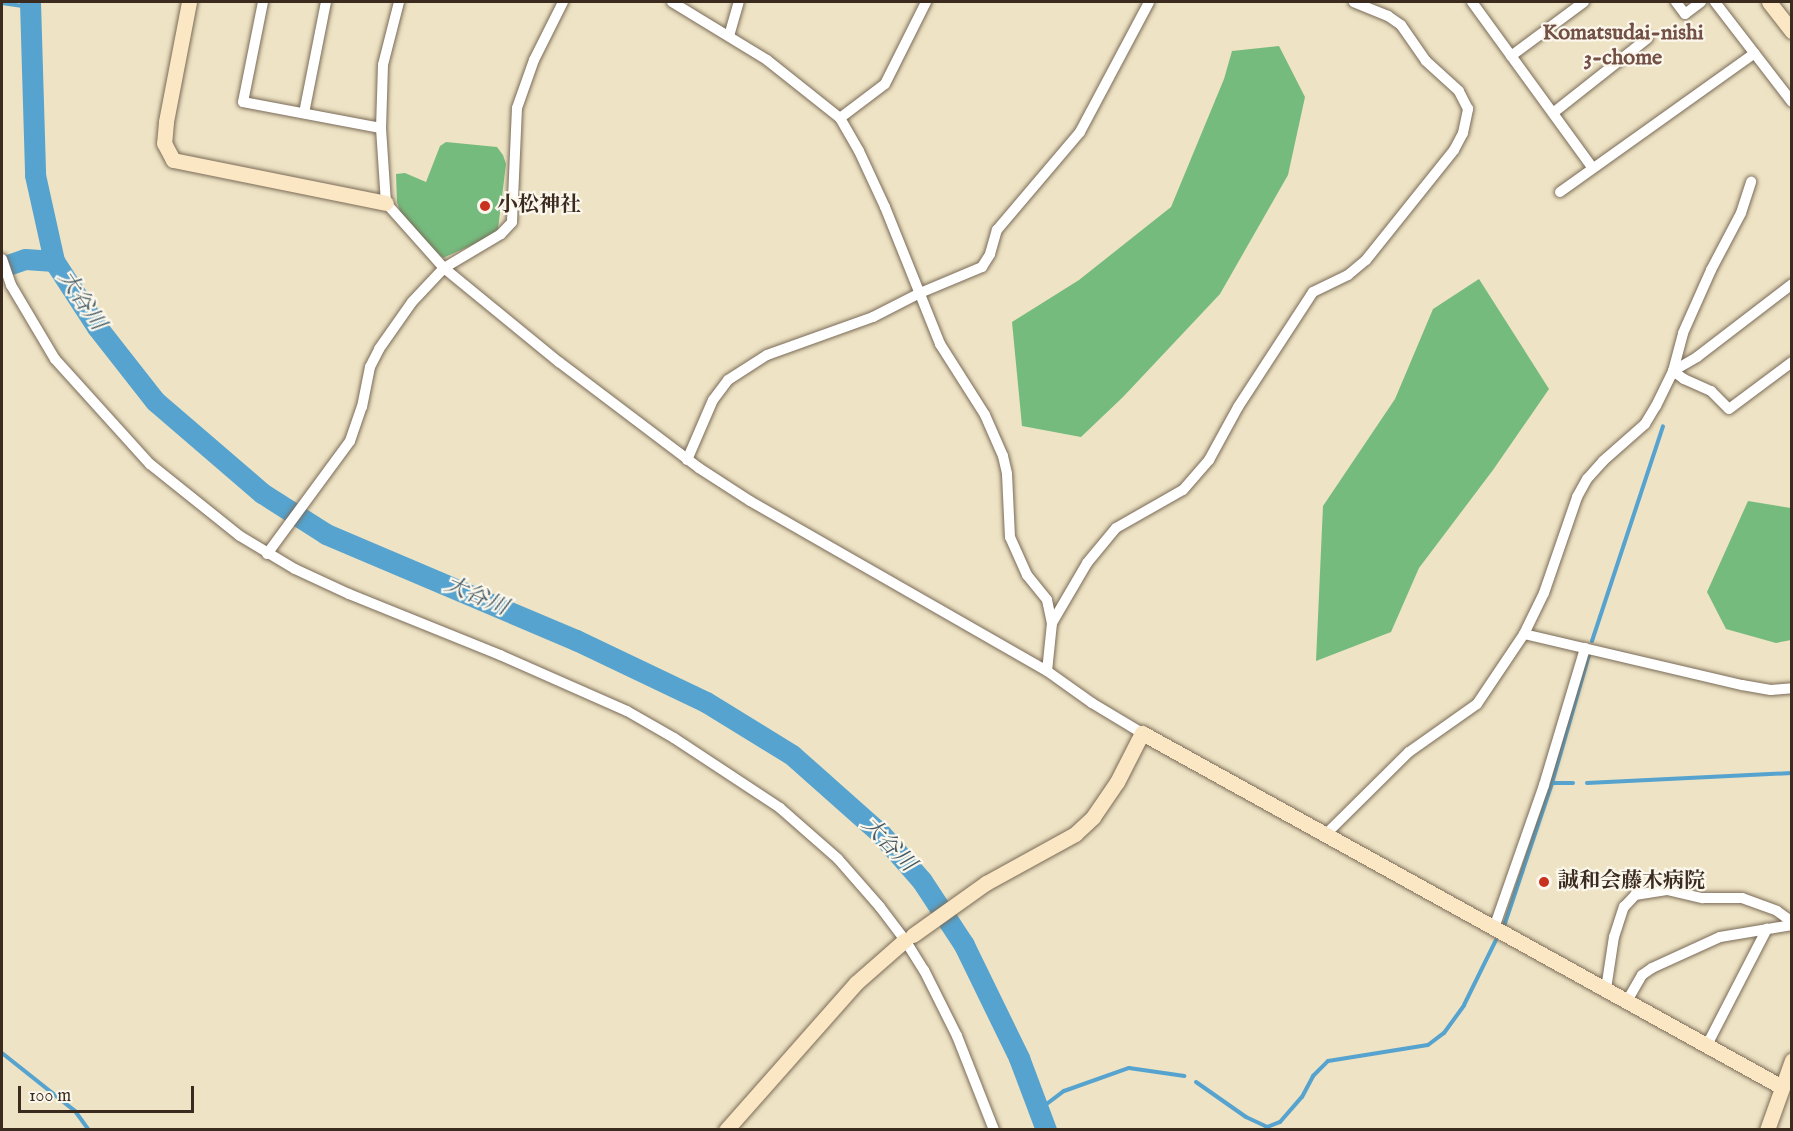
<!DOCTYPE html>
<meta charset="utf-8">
<style>
body{margin:0}
#map{position:relative;width:1793px;height:1131px;overflow:hidden;background:#eee3c4;font-family:"IM FELL English","Noto Serif JP",serif}
div>[style]{position:absolute}
.forest>*{inset:0;background:#76bb7e}
.stream>*{height:4px;margin:-2px;padding:0 2px;transform-origin:2px;border-radius:2px;background:#55a3ce}
.river>*{height:21px;margin:-10.5px;padding:0 10.5px;transform-origin:10.5px;border-radius:10.5px;background:#55a3ce}
.roads{filter:drop-shadow(0 0 2px #7a6b58) drop-shadow(0 0 2px #7a6b58)}
.street>*{height:10px;margin:-5px;padding:0 5px;transform-origin:5px;border-radius:5px;background:#fff}
.secondary>*{height:15px;margin:-7.5px;padding:0 7.5px;transform-origin:7.5px;border-radius:7.5px;background:#fbe7c3}
.dots>*{width:16px;height:16px;translate:-50% -50%;box-sizing:border-box;border:3px solid #fbf7ec;border-radius:50%}
span{translate:-50% -50%;white-space:nowrap;text-align:center;line-height:1.15;-webkit-text-stroke:4.5px #fbf7ec;paint-order:stroke}
.poi-label{font-size:21px;color:#3b2a1e;font-weight:700}
.left{translate:0 -50%;text-align:left}
.neighbourhood-label{font-size:22px;color:#735045;font-weight:700}
.water-label{font-size:22px;color:#455a64;font-style:italic}
.frame{position:absolute;inset:0;border:3px solid #3b2a1e;pointer-events:none}
.scale{position:absolute;left:18px;top:1086px;width:176px;height:27px;box-sizing:border-box;border:3px solid #3b2a1e;border-top:0;padding-left:8px;font-size:18px;line-height:21px;white-space:nowrap;color:#3b2a1e;-webkit-text-stroke:4px #fbf7ec;paint-order:stroke}
</style>
<div id="map">
<div class="forest">
<i style="clip-path:polygon(1279px 46px,1305px 97px,1288px 175px,1220px 294px,1123px 397px,1081px 437px,1022px 426px,1012px 322px,1079px 280px,1171px 207px,1224px 79px,1232px 51px)"></i>
<i style="clip-path:polygon(446px 142px,497px 147px,503px 155px,506px 164px,498px 229px,492px 236px,443px 258px,403px 220px,397px 202px,396px 174px,405px 173px,426px 182px,440px 146px)"></i>
<i style="clip-path:polygon(1479px 279px,1549px 389px,1493px 470px,1419px 568px,1391px 632px,1316px 661px,1323px 506px,1395px 399px,1433px 309px)"></i>
<i style="clip-path:polygon(1748px 501px,1791px 508px,1791px 640px,1776px 643px,1726px 629px,1707px 592px)"></i>
</div>
<div class="stream">
<i style="left:2px;top:3px;width:28px;rotate:8deg"></i>
<i style="left:1592px;top:641px;width:226px;rotate:-71.7deg"></i>
<i style="left:1552px;top:783px;width:133px;rotate:-73.9deg"></i>
<i style="left:1587px;top:783px;width:205px;rotate:-2.8deg"></i>
<i style="left:1504px;top:926px;width:151px;rotate:-71.4deg"></i>
<i style="left:1552px;top:783px;width:21px"></i>
<i style="left:2px;top:1053px;width:93px;rotate:38.5deg"></i>
<i style="left:75px;top:1111px;width:24px;rotate:54deg"></i>
<i style="left:1196px;top:1082px;width:61px;rotate:35deg"></i>
<i style="left:1246px;top:1117px;width:23px;rotate:25deg"></i>
<i style="left:1267px;top:1127px;width:14px;rotate:-21deg"></i>
<i style="left:1280px;top:1122px;width:33px;rotate:-49deg"></i>
<i style="left:1302px;top:1097px;width:24px;rotate:-62deg"></i>
<i style="left:1313px;top:1076px;width:21px;rotate:-45deg"></i>
<i style="left:1328px;top:1061px;width:101px;rotate:-9.1deg"></i>
<i style="left:1428px;top:1045px;width:20px;rotate:-37deg"></i>
<i style="left:1444px;top:1033px;width:34px;rotate:-54deg"></i>
<i style="left:1464px;top:1005px;width:72px;rotate:-63.8deg"></i>
<i style="left:1040px;top:1109px;width:30px;rotate:-37deg"></i>
<i style="left:1064px;top:1091px;width:69px;rotate:-19.5deg"></i>
<i style="left:1129px;top:1068px;width:56px;rotate:8.3deg"></i>
</div>
<div class="river">
<i style="left:30px;top:2px;width:173px;rotate:88.3deg"></i>
<i style="left:35px;top:175px;width:88px;rotate:77.5deg"></i>
<i style="left:54px;top:261px;width:79px;rotate:56.9deg"></i>
<i style="left:97px;top:327px;width:94px;rotate:51.9deg"></i>
<i style="left:155px;top:401px;width:141px;rotate:40.7deg"></i>
<i style="left:262px;top:493px;width:76px;rotate:32.6deg"></i>
<i style="left:326px;top:534px;width:272px;rotate:23deg"></i>
<i style="left:576px;top:640px;width:144px;rotate:25.5deg"></i>
<i style="left:706px;top:702px;width:101px;rotate:31.6deg"></i>
<i style="left:792px;top:755px;width:119px;rotate:41.6deg"></i>
<i style="left:881px;top:834px;width:62px;rotate:48.9deg"></i>
<i style="left:922px;top:881px;width:77px;rotate:56.7deg"></i>
<i style="left:964px;top:945px;width:126px;rotate:64deg"></i>
<i style="left:1019px;top:1058px;width:77px;rotate:69.4deg"></i>
<i style="left:2px;top:267px;width:24px;rotate:-19deg"></i>
<i style="left:25px;top:259px;width:29px;rotate:4deg"></i>
</div>
<div class="roads">
<div class="street">
<i style="left:263px;top:2px;width:102px;rotate:101.3deg"></i>
<i style="left:243px;top:102px;width:140px;rotate:10.7deg"></i>
<i style="left:399px;top:2px;width:65px;rotate:104.3deg"></i>
<i style="left:383px;top:65px;width:63px;rotate:91.8deg"></i>
<i style="left:381px;top:128px;width:75px;rotate:86.2deg"></i>
<i style="left:386px;top:203px;width:87px;rotate:48.3deg"></i>
<i style="left:444px;top:268px;width:149px;rotate:39.3deg"></i>
<i style="left:559px;top:362px;width:176px;rotate:37.1deg"></i>
<i style="left:699px;top:468px;width:61px;rotate:32.9deg"></i>
<i style="left:750px;top:501px;width:342px;rotate:29.8deg"></i>
<i style="left:1047px;top:671px;width:55px;rotate:35.4deg"></i>
<i style="left:1092px;top:703px;width:58px;rotate:31deg"></i>
<i style="left:672px;top:2px;width:111px;rotate:31.4deg"></i>
<i style="left:767px;top:60px;width:93px;rotate:38.5deg"></i>
<i style="left:840px;top:118px;width:38px;rotate:60deg"></i>
<i style="left:859px;top:151px;width:62px;rotate:65.1deg"></i>
<i style="left:885px;top:207px;width:148px;rotate:68.1deg"></i>
<i style="left:940px;top:344px;width:84px;rotate:57.6deg"></i>
<i style="left:985px;top:415px;width:45px;rotate:66.3deg"></i>
<i style="left:1003px;top:456px;width:18px;rotate:77deg"></i>
<i style="left:1007px;top:474px;width:63px;rotate:87.3deg"></i>
<i style="left:1010px;top:537px;width:42px;rotate:65.9deg"></i>
<i style="left:1027px;top:575px;width:32px;rotate:51deg"></i>
<i style="left:1047px;top:600px;width:24px;rotate:78deg"></i>
<i style="left:1052px;top:623px;width:48px;rotate:95.9deg"></i>
<i style="left:1472px;top:2px;width:204px;rotate:54deg"></i>
<i style="left:1676px;top:2px;width:15px;rotate:53deg"></i>
<i style="left:1685px;top:14px;width:20px;rotate:-37deg"></i>
<i style="left:1715px;top:2px;width:126px;rotate:52.4deg"></i>
<i style="left:729px;top:36px;width:35px;rotate:-74deg"></i>
<i style="left:1511px;top:56px;width:91px;rotate:-36.5deg"></i>
<i style="left:304px;top:113px;width:113px;rotate:-78.8deg"></i>
<i style="left:1553px;top:113px;width:121px;rotate:-38.3deg"></i>
<i style="left:840px;top:118px;width:56px;rotate:-37.1deg"></i>
<i style="left:885px;top:84px;width:92px;rotate:-63.4deg"></i>
<i style="left:1560px;top:192px;width:239px;rotate:-35.5deg"></i>
<i style="left:2px;top:259px;width:28px;rotate:71deg"></i>
<i style="left:11px;top:285px;width:86px;rotate:59.3deg"></i>
<i style="left:55px;top:359px;width:142px;rotate:47.9deg"></i>
<i style="left:150px;top:464px;width:115px;rotate:38.7deg"></i>
<i style="left:240px;top:536px;width:64px;rotate:31deg"></i>
<i style="left:295px;top:569px;width:60px;rotate:24.8deg"></i>
<i style="left:349px;top:594px;width:163px;rotate:22deg"></i>
<i style="left:500px;top:655px;width:139px;rotate:23.8deg"></i>
<i style="left:627px;top:711px;width:54px;rotate:29.9deg"></i>
<i style="left:674px;top:738px;width:127px;rotate:33.4deg"></i>
<i style="left:780px;top:808px;width:77px;rotate:41.3deg"></i>
<i style="left:838px;top:859px;width:64px;rotate:48.8deg"></i>
<i style="left:880px;top:907px;width:41px;rotate:52.9deg"></i>
<i style="left:905px;top:940px;width:36px;rotate:58deg"></i>
<i style="left:924px;top:970px;width:74px;rotate:63.4deg"></i>
<i style="left:957px;top:1036px;width:101px;rotate:68.5deg"></i>
<i style="left:1673px;top:371px;width:14px;rotate:36deg"></i>
<i style="left:1684px;top:379px;width:30px;rotate:24deg"></i>
<i style="left:1711px;top:391px;width:25px;rotate:45deg"></i>
<i style="left:1729px;top:409px;width:79px;rotate:-36.7deg"></i>
<i style="left:1673px;top:371px;width:28px;rotate:-30deg"></i>
<i style="left:1697px;top:357px;width:120px;rotate:-37.5deg"></i>
<i style="left:687px;top:460px;width:65px;rotate:-66.6deg"></i>
<i style="left:713px;top:400px;width:25px;rotate:-53deg"></i>
<i style="left:728px;top:380px;width:46px;rotate:-32.7deg"></i>
<i style="left:767px;top:355px;width:113px;rotate:-19.7deg"></i>
<i style="left:873px;top:317px;width:53px;rotate:-27.1deg"></i>
<i style="left:920px;top:293px;width:67px;rotate:-22.8deg"></i>
<i style="left:982px;top:267px;width:15px;rotate:-58deg"></i>
<i style="left:990px;top:254px;width:25px;rotate:-74deg"></i>
<i style="left:997px;top:230px;width:128px;rotate:-49.7deg"></i>
<i style="left:1080px;top:132px;width:147px;rotate:-62deg"></i>
<i style="left:267px;top:554px;width:140px;rotate:-53.7deg"></i>
<i style="left:350px;top:441px;width:36px;rotate:-71deg"></i>
<i style="left:362px;top:407px;width:41px;rotate:-78.7deg"></i>
<i style="left:370px;top:367px;width:20px;rotate:-63deg"></i>
<i style="left:379px;top:349px;width:57px;rotate:-54.9deg"></i>
<i style="left:412px;top:302px;width:47px;rotate:-46.7deg"></i>
<i style="left:444px;top:268px;width:66px;rotate:-30.8deg"></i>
<i style="left:501px;top:234px;width:16px;rotate:-47deg"></i>
<i style="left:512px;top:222px;width:114px;rotate:-87.5deg"></i>
<i style="left:517px;top:108px;width:51px;rotate:-70.5deg"></i>
<i style="left:534px;top:60px;width:65px;rotate:-63.4deg"></i>
<i style="left:1052px;top:623px;width:69px;rotate:-59.7deg"></i>
<i style="left:1087px;top:563px;width:45px;rotate:-50.4deg"></i>
<i style="left:1116px;top:528px;width:77px;rotate:-29.6deg"></i>
<i style="left:1183px;top:490px;width:40px;rotate:-49deg"></i>
<i style="left:1209px;top:460px;width:60px;rotate:-61.3deg"></i>
<i style="left:1238px;top:407px;width:137px;rotate:-56.9deg"></i>
<i style="left:1313px;top:292px;width:39px;rotate:-26deg"></i>
<i style="left:1348px;top:275px;width:23px;rotate:-40deg"></i>
<i style="left:1366px;top:260px;width:141px;rotate:-51.3deg"></i>
<i style="left:1454px;top:150px;width:19px;rotate:-62deg"></i>
<i style="left:1463px;top:133px;width:25px;rotate:-78deg"></i>
<i style="left:1468px;top:109px;width:20px;rotate:-117deg"></i>
<i style="left:1459px;top:91px;width:45px;rotate:-137.7deg"></i>
<i style="left:1426px;top:61px;width:44px;rotate:-124.8deg"></i>
<i style="left:1401px;top:25px;width:16px;rotate:-145deg"></i>
<i style="left:1388px;top:16px;width:37px;rotate:-158deg"></i>
<i style="left:1524px;top:634px;width:224px;rotate:13.2deg"></i>
<i style="left:1742px;top:685px;width:29px;rotate:10deg"></i>
<i style="left:1771px;top:690px;width:21px;rotate:-5deg"></i>
<i style="left:1325px;top:835px;width:118px;rotate:-44.7deg"></i>
<i style="left:1409px;top:752px;width:83px;rotate:-35.2deg"></i>
<i style="left:1477px;top:704px;width:84px;rotate:-56.1deg"></i>
<i style="left:1524px;top:634px;width:46px;rotate:-64deg"></i>
<i style="left:1544px;top:593px;width:102px;rotate:-71deg"></i>
<i style="left:1577px;top:497px;width:21px;rotate:-61deg"></i>
<i style="left:1587px;top:479px;width:24px;rotate:-48deg"></i>
<i style="left:1603px;top:461px;width:56px;rotate:-41.4deg"></i>
<i style="left:1645px;top:424px;width:21px;rotate:-59deg"></i>
<i style="left:1656px;top:406px;width:39px;rotate:-64deg"></i>
<i style="left:1673px;top:371px;width:39px;rotate:-75deg"></i>
<i style="left:1683px;top:333px;width:69px;rotate:-66deg"></i>
<i style="left:1711px;top:270px;width:64px;rotate:-62.2deg"></i>
<i style="left:1741px;top:213px;width:33px;rotate:-72deg"></i>
<i style="left:1494px;top:928px;width:151px;rotate:-70.7deg"></i>
<i style="left:1544px;top:785px;width:143px;rotate:-73.3deg"></i>
<i style="left:1606px;top:989px;width:53px;rotate:-81.3deg"></i>
<i style="left:1614px;top:937px;width:32px;rotate:-72deg"></i>
<i style="left:1624px;top:907px;width:16px;rotate:-47deg"></i>
<i style="left:1635px;top:895px;width:32px;rotate:-9deg"></i>
<i style="left:1667px;top:890px;width:37px;rotate:13deg"></i>
<i style="left:1703px;top:898px;width:39px"></i>
<i style="left:1742px;top:898px;width:37px;rotate:20deg"></i>
<i style="left:1777px;top:911px;width:19px;rotate:36deg"></i>
<i style="left:1627px;top:1001px;width:30px;rotate:-60deg"></i>
<i style="left:1642px;top:975px;width:12px;rotate:-35deg"></i>
<i style="left:1652px;top:968px;width:75px;rotate:-24.5deg"></i>
<i style="left:1720px;top:937px;width:73px;rotate:-9.5deg"></i>
<i style="left:1707px;top:1045px;width:131px;rotate:-62.7deg"></i>
</div>
<div class="secondary">
<i style="left:189px;top:2px;width:122px;rotate:100.9deg"></i>
<i style="left:166px;top:122px;width:21px;rotate:95deg"></i>
<i style="left:164px;top:143px;width:19px;rotate:62deg"></i>
<i style="left:173px;top:160px;width:217px;rotate:11.4deg"></i>
<i style="left:1769px;top:2px;width:37px;rotate:52deg"></i>
<i style="left:913px;top:935px;width:90px;rotate:-35.5deg"></i>
<i style="left:986px;top:883px;width:102px;rotate:-28.8deg"></i>
<i style="left:1075px;top:834px;width:25px;rotate:-43deg"></i>
<i style="left:1093px;top:817px;width:42px;rotate:-55.6deg"></i>
<i style="left:1117px;top:782px;width:55px;rotate:-63deg"></i>
<i style="left:1142px;top:733px;width:731px;rotate:28.95deg"></i>
<i style="left:726px;top:1130px;width:196px;rotate:-48.5deg"></i>
<i style="left:856px;top:983px;width:65px;rotate:-41.3deg"></i>
<i style="left:1767px;top:1130px;width:74px;rotate:-70.3deg"></i>
</div>
</div>
<div class="dots">
<i style="left:485px;top:206px;background:#c8321e"></i>
<i style="left:1544px;top:882px;background:#c8321e"></i>
</div>
<div class="poi-label">
<span class="left" style="left:497px;top:206px">小松神社</span>
<span class="left" style="left:1558px;top:882px">誠和会藤木病院</span>
</div>
<div class="neighbourhood-label">
<span style="left:1623px;top:46px">Komatsudai-nishi<br>3-chome</span>
</div>
<div class="water-label">
<span style="left:81px;top:301px;rotate:56deg">大谷川</span>
<span style="left:476px;top:597px;rotate:23deg">大谷川</span>
<span style="left:888px;top:845px;rotate:46deg">大谷川</span>
</div>
<div class="frame"></div>
<div class="scale">100 m</div>
</div>
